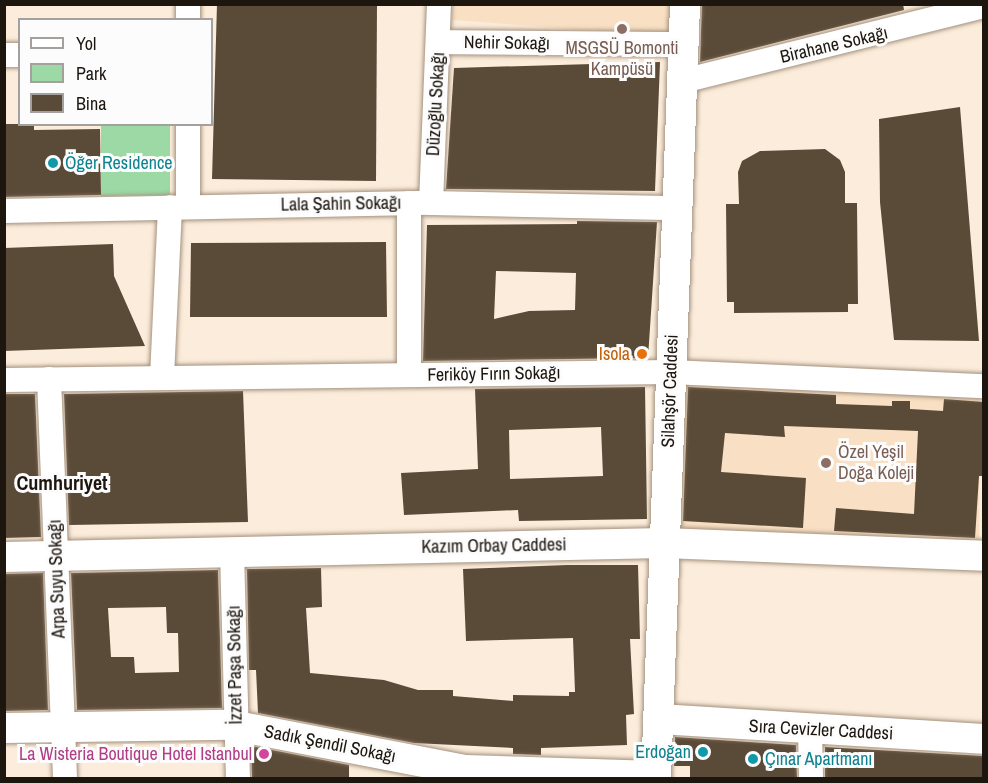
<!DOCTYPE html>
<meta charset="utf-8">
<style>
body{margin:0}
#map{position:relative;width:988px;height:783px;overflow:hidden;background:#fcecdb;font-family:"Archivo Narrow",sans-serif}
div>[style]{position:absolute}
.built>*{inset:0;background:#f9e0c4}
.green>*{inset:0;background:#9cd9a5}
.building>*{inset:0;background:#5a4a38}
.roads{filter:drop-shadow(0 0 2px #a3917d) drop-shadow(0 0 2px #a3917d)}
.minor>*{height:24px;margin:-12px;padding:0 12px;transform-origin:12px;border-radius:12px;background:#fff}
.tertiary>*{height:30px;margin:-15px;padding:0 15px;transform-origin:15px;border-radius:15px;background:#fff}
.dots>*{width:16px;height:16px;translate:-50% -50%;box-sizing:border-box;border:3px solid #fcfcfc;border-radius:50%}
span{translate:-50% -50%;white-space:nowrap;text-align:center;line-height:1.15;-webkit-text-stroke:6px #fcfcfc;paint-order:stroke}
.street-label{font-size:18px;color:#1d160f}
.education-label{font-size:18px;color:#785e54}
.left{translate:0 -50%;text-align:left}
.culture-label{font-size:18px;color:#0d838f}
.right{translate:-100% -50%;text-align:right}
.food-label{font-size:18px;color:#c56008}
.hotel-label{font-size:18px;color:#b23c85}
.neighbourhood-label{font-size:20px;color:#1d160f;font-weight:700}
.frame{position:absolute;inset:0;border:6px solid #1d160f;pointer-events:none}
.legend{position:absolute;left:18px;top:18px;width:195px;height:108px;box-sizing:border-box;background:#fcfcfc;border:2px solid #a3a09d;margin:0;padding:8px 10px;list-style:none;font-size:18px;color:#1d160f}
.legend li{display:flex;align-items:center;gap:12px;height:30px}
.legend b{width:30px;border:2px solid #a3a09d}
</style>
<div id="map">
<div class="built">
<i style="clip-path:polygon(452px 5px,680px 5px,679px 37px,452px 20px)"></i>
<i style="clip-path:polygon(676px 380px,980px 392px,979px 548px,670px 534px)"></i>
</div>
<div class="green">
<i style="clip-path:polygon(101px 125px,170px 125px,170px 195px,101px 196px)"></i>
</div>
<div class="building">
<i style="clip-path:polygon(217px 4px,377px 4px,376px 181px,212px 179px)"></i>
<i style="clip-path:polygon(702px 4px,903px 4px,904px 10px,700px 62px)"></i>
<i style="clip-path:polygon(660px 62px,655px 191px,446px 189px,454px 68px)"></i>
<i style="clip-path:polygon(960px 107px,979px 341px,894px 340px,880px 202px,879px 119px)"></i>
<i style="clip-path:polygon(4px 124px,34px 124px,34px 130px,100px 129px,101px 195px,4px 197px)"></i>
<i style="clip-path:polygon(825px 149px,840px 160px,845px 172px,845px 203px,857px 203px,858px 304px,848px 304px,848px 312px,734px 313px,734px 302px,727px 302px,726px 204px,739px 204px,738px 172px,742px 161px,760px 151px)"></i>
<i style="clip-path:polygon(evenodd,577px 221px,657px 222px,648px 358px,423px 361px,427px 225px,577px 224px,577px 221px,496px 271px,576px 273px,575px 310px,529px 311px,494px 319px,496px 271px)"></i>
<i style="clip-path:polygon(386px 242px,387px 317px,190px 317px,191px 243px)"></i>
<i style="clip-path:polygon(113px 244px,114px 276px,145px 346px,4px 351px,4px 248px)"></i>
<i style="clip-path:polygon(evenodd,645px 387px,647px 519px,519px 521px,518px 510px,404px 515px,401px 473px,478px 469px,475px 389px,645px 387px,601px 427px,603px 476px,510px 479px,509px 430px,601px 427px)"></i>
<i style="clip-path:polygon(688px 387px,836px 395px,836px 404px,892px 406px,892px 401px,910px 401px,910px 409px,943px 411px,944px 399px,984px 402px,984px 476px,979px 476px,975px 538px,834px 531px,836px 508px,914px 514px,918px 431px,784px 426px,785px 437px,725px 433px,721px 472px,806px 478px,803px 528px,683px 521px)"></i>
<i style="clip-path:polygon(243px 391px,248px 522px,69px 525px,64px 394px)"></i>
<i style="clip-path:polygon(4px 394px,35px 394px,41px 537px,4px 538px)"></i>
<i style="clip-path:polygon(567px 565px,638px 565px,640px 639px,630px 639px,634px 714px,626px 715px,627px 745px,541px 748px,541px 755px,513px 754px,513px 748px,414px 743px,258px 713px,256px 670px,249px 670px,247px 569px,321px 568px,322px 607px,306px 608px,310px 673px,384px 680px,418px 690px,453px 690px,453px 696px,513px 701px,513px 695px,569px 696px,569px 692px,575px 692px,573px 638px,466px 641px,463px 569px)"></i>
<i style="clip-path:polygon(evenodd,218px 570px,222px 708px,77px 710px,71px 573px,218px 570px,166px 607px,167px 633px,178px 633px,179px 672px,135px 673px,134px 657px,111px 657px,108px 608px,166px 607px)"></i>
<i style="clip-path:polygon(43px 573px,48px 710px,4px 711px,4px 574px)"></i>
<i style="clip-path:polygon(675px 737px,796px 745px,797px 778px,690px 778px,690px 766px,674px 766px)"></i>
<i style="clip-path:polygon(251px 746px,349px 765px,349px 778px,252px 778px)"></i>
<i style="clip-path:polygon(825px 747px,984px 756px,984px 778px,825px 778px)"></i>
</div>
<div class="roads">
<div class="minor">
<i style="left:188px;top:20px;width:16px;rotate:-90deg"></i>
<i style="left:439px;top:42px;width:245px;rotate:0.5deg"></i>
<i style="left:4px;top:55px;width:16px"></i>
<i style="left:683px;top:81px;width:310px;rotate:-14deg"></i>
<i style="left:409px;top:203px;width:172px;rotate:90deg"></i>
<i style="left:431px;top:203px;width:199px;rotate:-87.7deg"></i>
<i style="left:188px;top:206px;width:82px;rotate:-90deg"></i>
<i style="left:4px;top:211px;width:427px;rotate:-1.1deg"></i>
<i style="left:431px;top:203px;width:247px;rotate:1.2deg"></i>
<i style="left:162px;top:377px;width:170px;rotate:-87.3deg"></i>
<i style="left:49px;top:379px;width:399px;rotate:87.7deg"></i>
<i style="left:4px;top:380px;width:667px;rotate:-0.69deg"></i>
<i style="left:671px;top:372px;width:313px;rotate:2.6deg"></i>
<i style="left:232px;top:551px;width:227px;rotate:88.5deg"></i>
<i style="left:810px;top:730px;width:48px;rotate:88.8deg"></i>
</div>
<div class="tertiary">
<i style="left:4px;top:557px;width:660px;rotate:-1.22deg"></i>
<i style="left:664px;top:543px;width:320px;rotate:2.3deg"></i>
<i style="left:658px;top:719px;width:327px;rotate:3.5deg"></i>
<i style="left:4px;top:728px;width:227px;rotate:-0.8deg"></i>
<i style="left:231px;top:725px;width:238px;rotate:10.9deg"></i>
<i style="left:465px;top:770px;width:191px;rotate:1.8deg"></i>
<i style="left:656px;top:778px;width:775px;rotate:-87.85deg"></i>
</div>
</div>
<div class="dots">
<i style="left:622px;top:29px;background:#8d6e63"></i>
<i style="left:53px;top:163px;background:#0f9aa8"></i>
<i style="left:642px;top:354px;background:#e8710a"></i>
<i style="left:826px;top:463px;background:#8d6e63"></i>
<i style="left:703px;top:752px;background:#0f9aa8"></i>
<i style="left:264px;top:754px;background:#d1479c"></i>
<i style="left:753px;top:759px;background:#0f9aa8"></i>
</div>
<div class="street-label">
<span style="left:507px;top:43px;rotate:1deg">Nehir Sokağı</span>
<span style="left:834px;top:45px;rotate:-13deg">Birahane Sokağı</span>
<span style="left:436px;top:104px;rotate:-87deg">Düzoğlu Sokağı</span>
<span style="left:341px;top:204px;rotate:-1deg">Lala Şahin Sokağı</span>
<span style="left:494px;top:374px;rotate:-1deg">Feriköy Fırın Sokağı</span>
<span style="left:670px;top:391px;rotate:-88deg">Silahşör Caddesi</span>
<span style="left:494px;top:546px;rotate:-1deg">Kazım Orbay Caddesi</span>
<span style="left:57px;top:579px;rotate:-92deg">Arpa Suyu Sokağı</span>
<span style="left:235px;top:665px;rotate:-91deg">İzzet Paşa Sokağı</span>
<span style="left:821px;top:730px;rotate:3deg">Sıra Cevizler Caddesi</span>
<span style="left:330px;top:744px;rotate:11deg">Sadık Şendil Sokağı</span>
</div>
<div class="education-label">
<span style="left:622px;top:59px">MSGSÜ Bomonti<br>Kampüsü</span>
<span class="left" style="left:838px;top:463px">Özel Yeşil<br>Doğa Koleji</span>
</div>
<div class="culture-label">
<span class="left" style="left:65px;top:163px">Öğer Residence</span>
<span class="right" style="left:691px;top:752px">Erdoğan</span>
<span class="left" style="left:765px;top:759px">Çınar Apartmanı</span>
</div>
<div class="food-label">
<span class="right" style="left:630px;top:354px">Isola</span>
</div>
<div class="hotel-label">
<span class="right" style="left:252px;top:754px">La Wisteria Boutique Hotel Istanbul</span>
</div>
<div class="neighbourhood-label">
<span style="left:62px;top:482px">Cumhuriyet</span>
</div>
<div class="frame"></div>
<ul class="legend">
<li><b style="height:8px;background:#fff"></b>Yol</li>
<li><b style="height:16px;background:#9cd9a5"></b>Park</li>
<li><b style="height:16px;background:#5a4a38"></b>Bina</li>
</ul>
</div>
